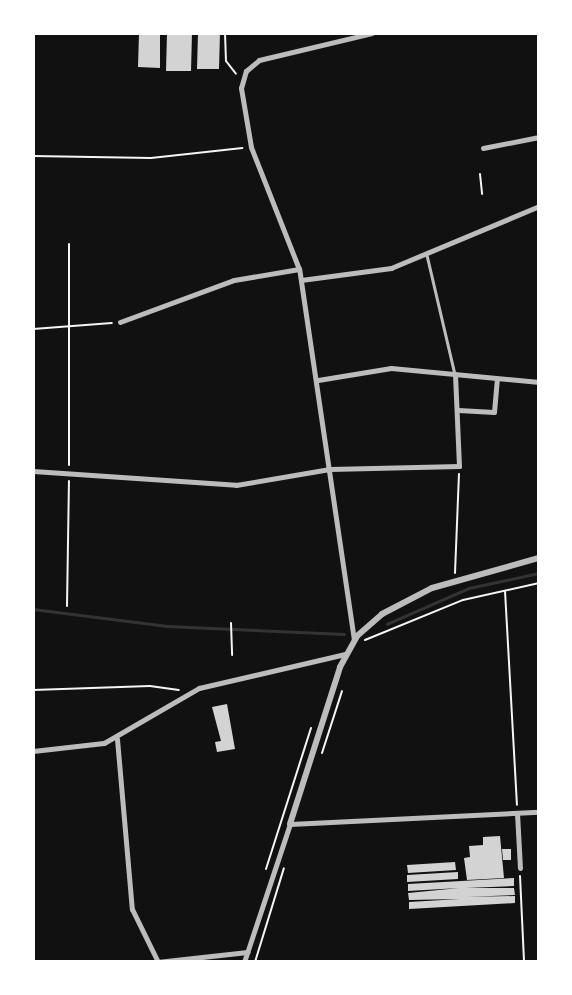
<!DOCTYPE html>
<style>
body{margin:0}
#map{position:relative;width:572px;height:995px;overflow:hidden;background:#111;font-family:"Varela Round",sans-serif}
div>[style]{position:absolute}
.stream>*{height:2.5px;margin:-1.25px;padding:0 1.25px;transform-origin:1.25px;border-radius:1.25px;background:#333}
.building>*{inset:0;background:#d3d3d3}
.path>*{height:2px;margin:-1px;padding:0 1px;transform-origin:1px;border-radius:1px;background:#f5f5f5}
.service>*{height:2.5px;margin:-1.25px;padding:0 1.25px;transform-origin:1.25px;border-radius:1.25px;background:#bcbcbc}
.minor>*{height:5px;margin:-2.5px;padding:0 2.5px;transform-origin:2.5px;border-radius:2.5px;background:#bcbcbc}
.tertiary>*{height:6px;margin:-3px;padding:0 3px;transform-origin:3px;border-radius:3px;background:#bcbcbc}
span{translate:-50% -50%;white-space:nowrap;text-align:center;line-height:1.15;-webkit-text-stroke:5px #fff;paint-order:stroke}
.frame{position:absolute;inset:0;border:35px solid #fff;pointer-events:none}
</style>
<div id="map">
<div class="stream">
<i style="left:33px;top:609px;width:135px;rotate:7.2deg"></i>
<i style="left:167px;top:626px;width:177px;rotate:2.6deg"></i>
<i style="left:387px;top:624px;width:90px;rotate:-23.7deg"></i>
<i style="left:469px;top:588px;width:72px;rotate:-12.1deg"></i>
</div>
<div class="building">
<i style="clip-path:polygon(139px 33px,160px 33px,160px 68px,138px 67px)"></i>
<i style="clip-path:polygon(167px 33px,192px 33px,191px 71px,166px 71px)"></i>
<i style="clip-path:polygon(198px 33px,220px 33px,219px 69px,197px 69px)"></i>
<i style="clip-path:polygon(227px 704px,235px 749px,217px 752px,215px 742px,221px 741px,212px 707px)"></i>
<i style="clip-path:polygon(500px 836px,504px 878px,467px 880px,464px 858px,470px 857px,469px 846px,483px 845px,483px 837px)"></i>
<i style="clip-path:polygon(502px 849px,511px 849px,511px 860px,503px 860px)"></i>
<i style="clip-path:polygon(455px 862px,456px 870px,408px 873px,407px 865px)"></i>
<i style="clip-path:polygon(458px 872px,458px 879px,407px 882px,407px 875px)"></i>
<i style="clip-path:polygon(514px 878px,514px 886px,466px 888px,514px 888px,515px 895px,466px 897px,515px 896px,515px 903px,409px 909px,409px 902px,460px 899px,409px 900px,408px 893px,459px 888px,408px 891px,408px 884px)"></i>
</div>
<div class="path">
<i style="left:225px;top:33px;width:28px;rotate:88deg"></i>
<i style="left:226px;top:61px;width:16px;rotate:52deg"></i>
<i style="left:33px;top:156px;width:118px;rotate:1deg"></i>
<i style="left:151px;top:158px;width:92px;rotate:-6.3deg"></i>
<i style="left:480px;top:174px;width:20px;rotate:84deg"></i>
<i style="left:33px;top:329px;width:79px;rotate:-4.3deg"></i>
<i style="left:69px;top:465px;width:221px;rotate:-90deg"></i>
<i style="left:455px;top:573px;width:99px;rotate:-87.7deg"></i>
<i style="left:505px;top:591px;width:214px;rotate:86.8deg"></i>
<i style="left:67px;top:606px;width:125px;rotate:-89.1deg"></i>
<i style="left:231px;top:623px;width:32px;rotate:88deg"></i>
<i style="left:365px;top:640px;width:106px;rotate:-22.2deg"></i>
<i style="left:463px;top:600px;width:78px;rotate:-12.6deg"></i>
<i style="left:33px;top:690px;width:117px;rotate:-2deg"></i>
<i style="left:150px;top:686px;width:29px;rotate:8deg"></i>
<i style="left:322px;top:753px;width:65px;rotate:-72.1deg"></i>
<i style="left:266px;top:869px;width:148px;rotate:-72.3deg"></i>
<i style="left:520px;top:876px;width:86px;rotate:87.3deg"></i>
<i style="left:255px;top:962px;width:98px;rotate:-72.9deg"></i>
</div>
<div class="service">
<i style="left:427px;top:255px;width:122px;rotate:76.8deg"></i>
</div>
<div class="minor">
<i style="left:483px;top:148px;width:57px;rotate:-11.1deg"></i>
<i style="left:301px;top:280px;width:91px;rotate:-7.6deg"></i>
<i style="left:391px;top:268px;width:160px;rotate:-22.7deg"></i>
<i style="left:120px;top:322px;width:121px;rotate:-20.2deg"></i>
<i style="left:234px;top:280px;width:66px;rotate:-9.6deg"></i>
<i style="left:318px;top:380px;width:74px;rotate:-9.3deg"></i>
<i style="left:391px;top:368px;width:149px;rotate:5.4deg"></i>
<i style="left:458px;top:410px;width:36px;rotate:3deg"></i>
<i style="left:494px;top:412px;width:34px;rotate:-85deg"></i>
<i style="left:33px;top:471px;width:203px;rotate:3.9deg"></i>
<i style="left:236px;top:485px;width:95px;rotate:-9.7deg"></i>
<i style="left:330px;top:469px;width:129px;rotate:-1.3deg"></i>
<i style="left:459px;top:466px;width:92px;rotate:-92.5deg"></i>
<i style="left:354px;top:640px;width:375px;rotate:-98.4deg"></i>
<i style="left:299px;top:269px;width:131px;rotate:-111.5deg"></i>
<i style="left:251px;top:147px;width:60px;rotate:-99.6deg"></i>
<i style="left:241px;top:88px;width:18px;rotate:-74deg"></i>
<i style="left:246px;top:71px;width:17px;rotate:-40deg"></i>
<i style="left:259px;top:60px;width:116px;rotate:-13.4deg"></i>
<i style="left:117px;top:739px;width:171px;rotate:85deg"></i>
<i style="left:132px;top:909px;width:59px;rotate:63.9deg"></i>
<i style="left:33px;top:751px;width:71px;rotate:-6.4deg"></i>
<i style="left:104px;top:743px;width:110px;rotate:-30.1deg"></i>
<i style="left:199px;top:688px;width:150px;rotate:-13.1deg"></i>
<i style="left:517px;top:813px;width:55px;rotate:86.9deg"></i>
<i style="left:157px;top:962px;width:91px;rotate:-6.3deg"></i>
<i style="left:244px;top:962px;width:145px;rotate:-71.6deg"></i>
<i style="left:290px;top:824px;width:249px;rotate:-2.8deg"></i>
</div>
<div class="tertiary">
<i style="left:290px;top:824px;width:165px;rotate:-72.3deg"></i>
<i style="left:340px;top:667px;width:35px;rotate:-61deg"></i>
<i style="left:357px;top:636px;width:33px;rotate:-41deg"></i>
<i style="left:382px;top:614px;width:56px;rotate:-27.5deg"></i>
<i style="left:432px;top:588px;width:111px;rotate:-15.7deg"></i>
</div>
<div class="frame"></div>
</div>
